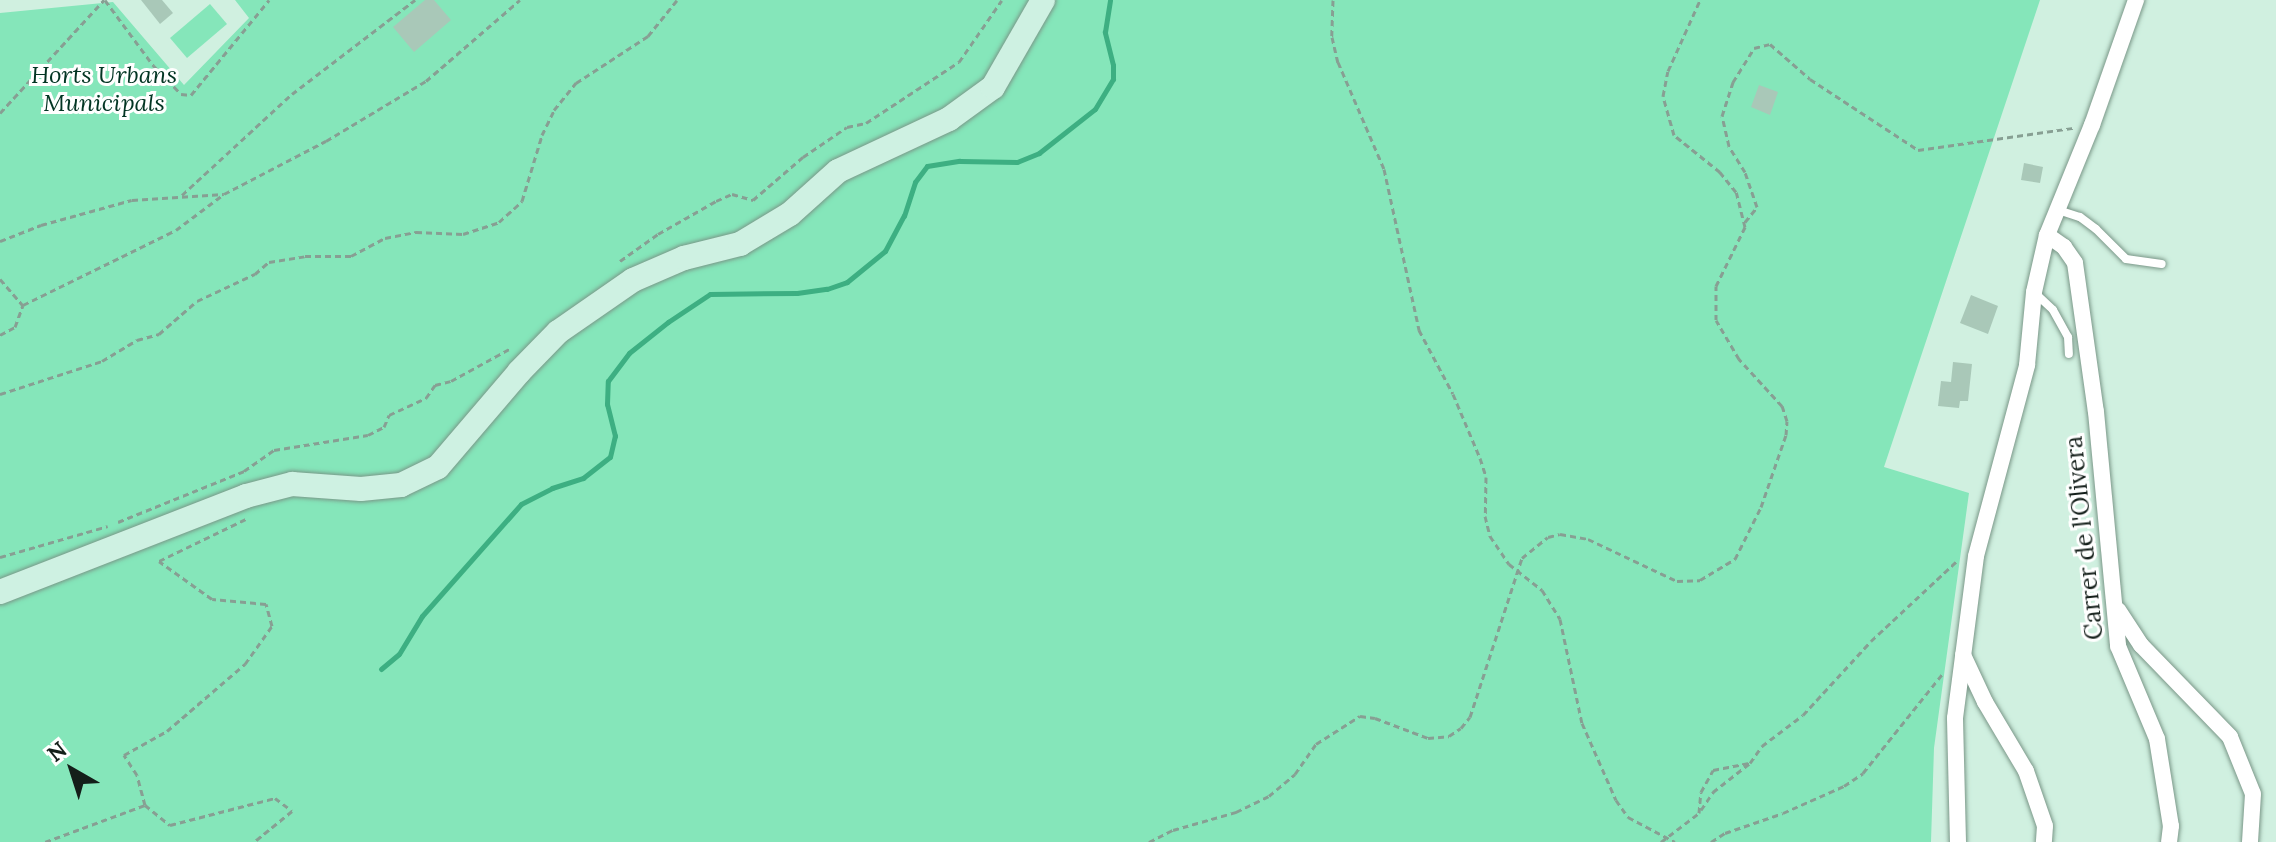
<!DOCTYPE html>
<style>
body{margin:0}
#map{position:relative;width:2276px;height:842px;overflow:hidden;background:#d0f0e0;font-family:Lora,serif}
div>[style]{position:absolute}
.green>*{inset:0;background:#85e6ba}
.stream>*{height:5px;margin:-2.5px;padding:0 2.5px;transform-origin:2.5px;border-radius:2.5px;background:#3daf82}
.building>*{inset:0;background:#a9c8b8}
.path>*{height:3px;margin-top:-1.5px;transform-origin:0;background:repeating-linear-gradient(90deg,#879f93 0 6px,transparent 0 10px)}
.roads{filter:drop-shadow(0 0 2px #7a9788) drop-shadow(0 0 2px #7a9788)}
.lane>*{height:8px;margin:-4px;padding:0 4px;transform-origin:4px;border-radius:4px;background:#fff}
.street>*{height:16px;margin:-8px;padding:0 8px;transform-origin:8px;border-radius:8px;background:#fff}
.secondary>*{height:24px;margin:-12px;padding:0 12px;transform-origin:12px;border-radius:12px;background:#cef1e2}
span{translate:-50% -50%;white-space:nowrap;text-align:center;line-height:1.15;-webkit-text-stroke:6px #fff;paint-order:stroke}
.park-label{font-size:24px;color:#023523;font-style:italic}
.street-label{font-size:24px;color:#141f1a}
.north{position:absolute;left:32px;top:730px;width:80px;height:80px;-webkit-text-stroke:6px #fff;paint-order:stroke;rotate:321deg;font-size:22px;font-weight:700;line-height:32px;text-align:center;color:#141f1a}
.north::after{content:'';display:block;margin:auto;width:28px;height:36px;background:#141f1a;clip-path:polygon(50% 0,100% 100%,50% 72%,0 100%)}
</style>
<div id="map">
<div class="green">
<i style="clip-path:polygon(235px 0,2040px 0,1884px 467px,1969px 493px,1934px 748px,1931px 842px,0 842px,0 13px,113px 2px,184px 85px,249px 18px)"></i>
<i style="clip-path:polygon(210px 4px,227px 24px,187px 58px,170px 38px)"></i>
</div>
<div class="stream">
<i style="left:381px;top:669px;width:23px;rotate:-40deg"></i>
<i style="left:399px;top:654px;width:44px;rotate:-58.8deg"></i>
<i style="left:422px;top:616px;width:149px;rotate:-48.5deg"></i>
<i style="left:521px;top:504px;width:35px;rotate:-27deg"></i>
<i style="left:552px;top:488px;width:33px;rotate:-18deg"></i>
<i style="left:583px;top:478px;width:34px;rotate:-38deg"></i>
<i style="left:610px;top:457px;width:22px;rotate:-77deg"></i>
<i style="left:615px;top:436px;width:33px;rotate:-104deg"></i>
<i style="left:607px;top:404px;width:23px;rotate:-88deg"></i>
<i style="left:608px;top:381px;width:35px;rotate:-53deg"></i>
<i style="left:629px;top:353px;width:50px;rotate:-38.5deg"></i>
<i style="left:668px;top:322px;width:50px;rotate:-33.7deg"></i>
<i style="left:710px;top:294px;width:87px;rotate:-0.7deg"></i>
<i style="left:797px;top:293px;width:30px;rotate:-8deg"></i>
<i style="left:827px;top:289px;width:21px;rotate:-19deg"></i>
<i style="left:847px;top:282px;width:49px;rotate:-39.2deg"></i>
<i style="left:885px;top:251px;width:40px;rotate:-62deg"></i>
<i style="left:904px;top:216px;width:36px;rotate:-72deg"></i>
<i style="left:915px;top:182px;width:20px;rotate:-53deg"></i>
<i style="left:927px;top:166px;width:33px;rotate:-9deg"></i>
<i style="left:960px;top:161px;width:57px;rotate:1deg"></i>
<i style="left:1017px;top:162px;width:24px;rotate:-22deg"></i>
<i style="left:1039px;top:153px;width:71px;rotate:-38.2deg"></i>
<i style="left:1095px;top:109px;width:35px;rotate:-59deg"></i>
<i style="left:1113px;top:79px;width:14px;rotate:-90deg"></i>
<i style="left:1113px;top:65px;width:34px;rotate:-104deg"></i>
<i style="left:1105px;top:32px;width:32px;rotate:-81deg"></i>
</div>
<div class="building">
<i style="clip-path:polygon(141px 0,162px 0,173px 13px,160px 24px)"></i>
<i style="clip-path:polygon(425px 0,434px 0,451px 20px,414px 52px,393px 27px)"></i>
<i style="clip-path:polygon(1759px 85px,1778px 92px,1770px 115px,1751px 107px)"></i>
<i style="clip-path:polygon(2024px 163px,2043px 167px,2040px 183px,2021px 180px)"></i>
<i style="clip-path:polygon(1971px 295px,1998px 306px,1988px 334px,1960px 323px)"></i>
<i style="clip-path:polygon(1953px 362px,1972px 364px,1968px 401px,1960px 401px,1959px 408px,1938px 406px,1941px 381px,1951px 382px)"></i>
</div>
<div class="path">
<i style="left:105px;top:0;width:81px;rotate:53.6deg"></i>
<i style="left:153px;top:65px;width:40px;rotate:46deg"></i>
<i style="left:181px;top:94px;width:10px;rotate:6deg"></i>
<i style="left:191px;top:95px;width:123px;rotate:-50.6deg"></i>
<i style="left:1333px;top:0;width:37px;rotate:92deg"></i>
<i style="left:1332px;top:37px;width:26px;rotate:77deg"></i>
<i style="left:1338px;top:62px;width:116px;rotate:66.7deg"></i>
<i style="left:1384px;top:169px;width:165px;rotate:77.7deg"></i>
<i style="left:1419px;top:330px;width:72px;rotate:62deg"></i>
<i style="left:1453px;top:394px;width:69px;rotate:67.1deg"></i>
<i style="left:1480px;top:458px;width:20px;rotate:72deg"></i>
<i style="left:1486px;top:477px;width:39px;rotate:91deg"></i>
<i style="left:1485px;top:516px;width:21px;rotate:76deg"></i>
<i style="left:1490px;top:536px;width:34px;rotate:56deg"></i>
<i style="left:1509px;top:564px;width:42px;rotate:38.2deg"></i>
<i style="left:1542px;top:590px;width:34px;rotate:58deg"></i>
<i style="left:1560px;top:619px;width:106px;rotate:78.1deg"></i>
<i style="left:1582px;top:723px;width:84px;rotate:66.2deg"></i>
<i style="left:1616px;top:800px;width:21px;rotate:55deg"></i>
<i style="left:1628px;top:817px;width:53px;rotate:28deg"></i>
<i style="left:0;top:113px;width:154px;rotate:-47.4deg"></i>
<i style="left:182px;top:195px;width:149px;rotate:-42.6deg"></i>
<i style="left:292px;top:94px;width:155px;rotate:-37.4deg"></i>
<i style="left:1745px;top:222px;width:19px;rotate:-51deg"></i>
<i style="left:1757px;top:207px;width:37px;rotate:-109deg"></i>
<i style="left:1745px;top:172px;width:31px;rotate:-122deg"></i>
<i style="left:1729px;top:146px;width:31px;rotate:-103deg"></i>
<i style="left:1722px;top:116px;width:36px;rotate:-72deg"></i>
<i style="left:1733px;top:82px;width:40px;rotate:-58deg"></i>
<i style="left:1754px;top:48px;width:16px;rotate:-14deg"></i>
<i style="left:1770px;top:44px;width:53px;rotate:41.2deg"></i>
<i style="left:1810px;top:79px;width:129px;rotate:33.3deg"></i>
<i style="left:1918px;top:150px;width:157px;rotate:-8.1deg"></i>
<i style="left:0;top:241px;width:44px;rotate:-21.3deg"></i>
<i style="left:41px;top:225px;width:94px;rotate:-15.4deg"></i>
<i style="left:132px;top:200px;width:92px;rotate:-3.7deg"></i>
<i style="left:224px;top:194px;width:115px;rotate:-27.5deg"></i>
<i style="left:326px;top:141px;width:117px;rotate:-31deg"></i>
<i style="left:426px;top:81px;width:124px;rotate:-40.8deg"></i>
<i style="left:620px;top:261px;width:47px;rotate:-35.4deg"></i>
<i style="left:658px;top:234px;width:67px;rotate:-29.6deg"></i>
<i style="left:716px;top:201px;width:17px;rotate:-24deg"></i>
<i style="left:732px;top:194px;width:22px;rotate:16deg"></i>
<i style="left:753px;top:200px;width:66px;rotate:-40.7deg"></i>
<i style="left:803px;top:157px;width:53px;rotate:-34.3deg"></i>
<i style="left:847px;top:127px;width:19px;rotate:-12deg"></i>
<i style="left:866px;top:123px;width:111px;rotate:-33.3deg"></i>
<i style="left:959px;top:62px;width:75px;rotate:-55.3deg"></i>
<i style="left:0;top:279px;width:35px;rotate:49deg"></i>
<i style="left:23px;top:305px;width:170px;rotate:-26.1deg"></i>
<i style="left:176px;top:230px;width:60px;rotate:-36.9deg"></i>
<i style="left:0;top:335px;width:17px;rotate:-28deg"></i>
<i style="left:15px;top:327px;width:23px;rotate:-70deg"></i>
<i style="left:0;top:394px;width:107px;rotate:-17.9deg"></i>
<i style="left:102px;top:361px;width:41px;rotate:-31deg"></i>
<i style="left:137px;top:340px;width:23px;rotate:-15deg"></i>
<i style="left:159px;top:334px;width:50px;rotate:-41deg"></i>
<i style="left:197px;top:301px;width:64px;rotate:-25deg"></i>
<i style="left:255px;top:274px;width:18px;rotate:-41deg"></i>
<i style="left:269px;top:262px;width:36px;rotate:-9deg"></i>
<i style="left:305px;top:256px;width:46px"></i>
<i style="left:351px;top:256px;width:38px;rotate:-28deg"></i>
<i style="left:385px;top:238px;width:32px;rotate:-11deg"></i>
<i style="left:416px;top:232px;width:47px;rotate:2.4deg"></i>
<i style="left:463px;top:234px;width:38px;rotate:-18deg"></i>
<i style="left:499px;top:222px;width:31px;rotate:-42deg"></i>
<i style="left:522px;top:201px;width:69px;rotate:-73.1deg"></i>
<i style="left:542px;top:135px;width:28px;rotate:-64deg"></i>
<i style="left:554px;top:110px;width:35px;rotate:-51deg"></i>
<i style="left:576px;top:83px;width:86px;rotate:-33.1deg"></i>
<i style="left:648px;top:36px;width:46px;rotate:-51.1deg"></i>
<i style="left:118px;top:522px;width:136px;rotate:-22deg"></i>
<i style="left:244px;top:471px;width:37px;rotate:-35deg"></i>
<i style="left:274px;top:450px;width:95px;rotate:-9.1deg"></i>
<i style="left:368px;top:435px;width:18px;rotate:-27deg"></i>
<i style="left:384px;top:427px;width:13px;rotate:-67deg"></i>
<i style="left:389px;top:415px;width:41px;rotate:-24.7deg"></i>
<i style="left:426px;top:398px;width:16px;rotate:-55deg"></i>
<i style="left:435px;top:385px;width:16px;rotate:-14deg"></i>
<i style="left:451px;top:381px;width:68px;rotate:-28.8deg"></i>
<i style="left:0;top:557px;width:112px;rotate:-16deg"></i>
<i style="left:145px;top:805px;width:32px;rotate:39deg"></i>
<i style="left:170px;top:825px;width:108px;rotate:-14.4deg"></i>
<i style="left:275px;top:798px;width:21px;rotate:37deg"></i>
<i style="left:292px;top:811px;width:49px;rotate:140.8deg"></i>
<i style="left:1701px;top:810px;width:22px;rotate:-56deg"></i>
<i style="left:1713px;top:792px;width:47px;rotate:-38.1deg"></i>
<i style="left:45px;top:842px;width:107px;rotate:-20.3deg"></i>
<i style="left:145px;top:805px;width:31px;rotate:-105deg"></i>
<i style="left:137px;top:775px;width:24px;rotate:-123deg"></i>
<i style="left:124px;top:755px;width:49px;rotate:-29.2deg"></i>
<i style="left:167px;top:731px;width:103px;rotate:-40.7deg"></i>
<i style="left:245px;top:664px;width:47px;rotate:-54.6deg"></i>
<i style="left:272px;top:626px;width:23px;rotate:-105deg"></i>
<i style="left:266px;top:604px;width:54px;rotate:-174.7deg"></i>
<i style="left:212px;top:599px;width:65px;rotate:-144.4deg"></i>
<i style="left:159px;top:561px;width:99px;rotate:-25.8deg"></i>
<i style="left:1149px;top:842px;width:27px;rotate:-27deg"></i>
<i style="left:1173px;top:830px;width:66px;rotate:-15.9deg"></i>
<i style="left:1236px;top:812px;width:37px;rotate:-26deg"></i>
<i style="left:1269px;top:796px;width:34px;rotate:-40deg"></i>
<i style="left:1295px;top:774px;width:37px;rotate:-55deg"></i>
<i style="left:1316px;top:744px;width:52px;rotate:-32.5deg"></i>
<i style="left:1360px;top:716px;width:15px;rotate:8deg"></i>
<i style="left:1375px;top:718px;width:57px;rotate:20.7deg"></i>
<i style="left:1428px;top:738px;width:21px;rotate:-5deg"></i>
<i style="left:1449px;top:736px;width:14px;rotate:-34deg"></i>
<i style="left:1461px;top:728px;width:14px;rotate:-51deg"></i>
<i style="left:1470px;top:717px;width:167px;rotate:-71.9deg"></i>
<i style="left:1522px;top:558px;width:33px;rotate:-39deg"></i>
<i style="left:1548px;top:537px;width:12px;rotate:-14deg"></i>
<i style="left:1560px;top:534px;width:28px;rotate:10deg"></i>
<i style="left:1588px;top:539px;width:98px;rotate:25.3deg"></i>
<i style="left:1677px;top:581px;width:23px;rotate:-2deg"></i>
<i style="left:1700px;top:580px;width:41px;rotate:-31deg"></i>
<i style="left:1735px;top:559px;width:58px;rotate:-63.4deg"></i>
<i style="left:1761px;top:507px;width:76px;rotate:-70.9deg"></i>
<i style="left:1786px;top:435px;width:14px;rotate:-86deg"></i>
<i style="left:1787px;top:421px;width:16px;rotate:-108deg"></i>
<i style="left:1782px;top:406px;width:64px;rotate:-132.5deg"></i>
<i style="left:1739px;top:359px;width:45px;rotate:-120.5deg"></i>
<i style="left:1716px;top:320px;width:34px;rotate:-90deg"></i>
<i style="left:1716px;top:286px;width:66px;rotate:-63.8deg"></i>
<i style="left:1745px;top:227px;width:36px;rotate:-104deg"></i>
<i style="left:1736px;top:192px;width:26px;rotate:-129deg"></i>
<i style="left:1720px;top:172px;width:59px;rotate:-141.2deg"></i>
<i style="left:1674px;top:135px;width:41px;rotate:-105.8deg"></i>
<i style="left:1663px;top:96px;width:25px;rotate:-79deg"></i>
<i style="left:1668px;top:71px;width:78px;rotate:-65.7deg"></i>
<i style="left:1661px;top:842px;width:48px;rotate:-37.3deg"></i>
<i style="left:1699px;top:813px;width:21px;rotate:-85deg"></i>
<i style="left:1701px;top:792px;width:25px;rotate:-61deg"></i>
<i style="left:1713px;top:770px;width:38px;rotate:-11deg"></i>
<i style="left:1750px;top:763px;width:21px;rotate:-55deg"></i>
<i style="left:1762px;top:746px;width:51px;rotate:-37.1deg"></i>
<i style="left:1803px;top:715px;width:100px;rotate:-47.4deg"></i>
<i style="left:1871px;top:641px;width:119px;rotate:-43deg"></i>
<i style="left:1711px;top:842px;width:17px;rotate:-33deg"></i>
<i style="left:1725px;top:833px;width:61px;rotate:-19deg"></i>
<i style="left:1783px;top:813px;width:67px;rotate:-23.9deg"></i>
<i style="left:1844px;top:786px;width:23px;rotate:-34deg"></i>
<i style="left:1863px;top:773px;width:128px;rotate:-51.3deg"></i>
</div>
<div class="roads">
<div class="lane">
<i style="left:2058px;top:210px;width:23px;rotate:18deg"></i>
<i style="left:2080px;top:217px;width:20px;rotate:37deg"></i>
<i style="left:2096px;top:229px;width:42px;rotate:45deg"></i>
<i style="left:2126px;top:259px;width:36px;rotate:8deg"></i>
<i style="left:2036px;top:294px;width:23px;rotate:43deg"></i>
<i style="left:2053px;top:310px;width:31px;rotate:61deg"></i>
<i style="left:2068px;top:337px;width:17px;rotate:87deg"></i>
</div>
<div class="street">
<i style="left:2047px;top:235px;width:21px;rotate:35deg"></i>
<i style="left:2064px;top:247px;width:19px;rotate:55deg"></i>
<i style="left:2075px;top:263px;width:150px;rotate:82deg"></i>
<i style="left:2096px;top:412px;width:235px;rotate:84.6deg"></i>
<i style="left:2118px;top:646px;width:101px;rotate:67.2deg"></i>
<i style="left:2157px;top:739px;width:88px;rotate:80.9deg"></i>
<i style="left:2171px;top:826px;width:16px;rotate:97deg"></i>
<i style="left:2118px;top:610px;width:42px;rotate:56.7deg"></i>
<i style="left:2141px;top:645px;width:128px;rotate:45.9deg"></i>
<i style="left:2230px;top:737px;width:61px;rotate:68deg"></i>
<i style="left:2253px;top:794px;width:48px;rotate:93.6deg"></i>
<i style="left:1963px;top:655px;width:52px;rotate:64.9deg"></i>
<i style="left:1985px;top:702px;width:80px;rotate:59.3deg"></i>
<i style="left:2026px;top:771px;width:58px;rotate:70.9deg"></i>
<i style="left:2045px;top:826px;width:16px;rotate:94deg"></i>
<i style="left:1958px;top:842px;width:124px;rotate:-91.4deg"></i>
<i style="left:1955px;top:718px;width:163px;rotate:-82.6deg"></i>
<i style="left:1976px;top:556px;width:198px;rotate:-75deg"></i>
<i style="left:2027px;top:365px;width:73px;rotate:-84.5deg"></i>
<i style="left:2034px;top:292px;width:58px;rotate:-77.2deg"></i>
<i style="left:2047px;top:235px;width:119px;rotate:-67.8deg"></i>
<i style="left:2092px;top:125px;width:133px;rotate:-70.6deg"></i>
</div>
<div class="secondary">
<i style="left:0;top:592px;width:264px;rotate:-21.3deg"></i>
<i style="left:246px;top:496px;width:48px;rotate:-14.6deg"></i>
<i style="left:292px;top:484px;width:69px;rotate:4.1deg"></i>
<i style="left:361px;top:489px;width:40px;rotate:-5.7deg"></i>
<i style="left:401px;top:485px;width:41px;rotate:-25.9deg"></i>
<i style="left:438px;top:467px;width:125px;rotate:-49.5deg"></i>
<i style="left:519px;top:372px;width:56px;rotate:-45.7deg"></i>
<i style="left:558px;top:332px;width:91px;rotate:-34.7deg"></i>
<i style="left:633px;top:280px;width:56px;rotate:-23.3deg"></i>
<i style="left:684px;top:258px;width:58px;rotate:-14deg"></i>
<i style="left:740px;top:244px;width:58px;rotate:-31deg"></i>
<i style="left:790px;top:214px;width:64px;rotate:-41.9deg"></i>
<i style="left:838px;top:171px;width:123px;rotate:-25.1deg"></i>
<i style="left:949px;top:119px;width:54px;rotate:-36deg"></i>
<i style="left:993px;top:87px;width:100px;rotate:-60.1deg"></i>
</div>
</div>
<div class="park-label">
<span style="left:104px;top:89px">Horts Urbans<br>Municipals</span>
</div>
<div class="street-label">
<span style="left:2084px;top:538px;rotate:-96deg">Carrer de l'Olivera</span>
</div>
<div class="north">N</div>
</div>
